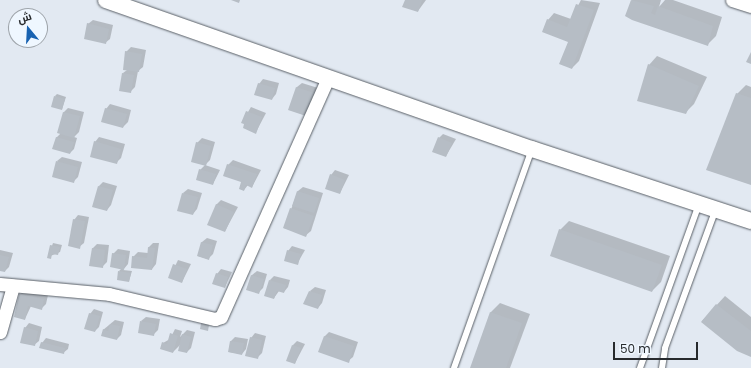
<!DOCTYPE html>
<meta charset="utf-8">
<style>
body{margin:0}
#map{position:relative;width:751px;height:368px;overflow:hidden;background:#e2e9f2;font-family:Poppins,Cairo,sans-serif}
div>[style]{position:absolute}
.shadow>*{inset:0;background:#0003}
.building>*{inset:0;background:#b6bdc5}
.roads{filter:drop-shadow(0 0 1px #5a6067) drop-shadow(0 0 1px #5a6067)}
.service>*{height:6px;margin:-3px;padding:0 3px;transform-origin:3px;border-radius:3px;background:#fff}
.minor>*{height:13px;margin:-6.5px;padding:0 6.5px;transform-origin:6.5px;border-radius:6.5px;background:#fff}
.tertiary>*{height:16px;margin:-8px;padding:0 8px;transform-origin:8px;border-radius:8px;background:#fff}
span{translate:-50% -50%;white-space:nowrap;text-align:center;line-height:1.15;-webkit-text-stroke:3px #eff7ff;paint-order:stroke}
.north{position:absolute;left:8px;top:8px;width:40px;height:40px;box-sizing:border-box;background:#eff7ff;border:1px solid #9fa5ab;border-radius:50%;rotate:342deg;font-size:11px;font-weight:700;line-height:16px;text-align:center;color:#272a2d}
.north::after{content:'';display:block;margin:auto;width:14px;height:18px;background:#1862b1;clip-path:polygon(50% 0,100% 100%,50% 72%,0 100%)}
.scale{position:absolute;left:613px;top:342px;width:85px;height:18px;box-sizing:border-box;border:2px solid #272a2d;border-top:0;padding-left:5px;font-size:12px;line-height:14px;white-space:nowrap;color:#272a2d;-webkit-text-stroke:3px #eff7ff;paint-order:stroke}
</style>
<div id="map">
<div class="shadow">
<i style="clip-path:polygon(406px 0,426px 0,418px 11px)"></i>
<i style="clip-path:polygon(581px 0,600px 3px,579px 61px,572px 68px,569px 41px,548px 20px,554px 13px,571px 19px)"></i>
<i style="clip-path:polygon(632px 0,661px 0,659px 7px,665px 0,673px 0,722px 17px,716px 36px,707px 45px,627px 16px)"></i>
<i style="clip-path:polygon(93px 20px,113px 25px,110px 39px,105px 43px,88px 24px)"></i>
<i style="clip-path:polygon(131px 47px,146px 50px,143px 67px,138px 71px,135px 87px,130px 92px,123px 73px,127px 70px,126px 52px)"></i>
<i style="clip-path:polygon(657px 56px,707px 77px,694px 104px,685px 113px,649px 65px)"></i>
<i style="clip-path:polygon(263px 79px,279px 83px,276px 94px,272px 99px,259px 84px)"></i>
<i style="clip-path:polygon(302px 83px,318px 88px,310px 110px,289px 109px,297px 87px)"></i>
<i style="clip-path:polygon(746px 85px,751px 87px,751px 184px,737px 94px)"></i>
<i style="clip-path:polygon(57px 94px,66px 97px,62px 109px,55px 96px)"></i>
<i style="clip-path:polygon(110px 104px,131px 110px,128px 122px,123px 127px,106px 109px)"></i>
<i style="clip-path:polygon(251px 107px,266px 113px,256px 132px,242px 122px)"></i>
<i style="clip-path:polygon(68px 108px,84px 112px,79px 132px,74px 137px,77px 138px,74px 149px,70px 153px,56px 138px,61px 133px,58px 132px,64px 112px)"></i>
<i style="clip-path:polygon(443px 134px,456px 139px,446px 156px,439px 138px)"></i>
<i style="clip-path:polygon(99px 137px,125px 144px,121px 158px,116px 163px,95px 142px)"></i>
<i style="clip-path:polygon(202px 138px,215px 142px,210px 160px,205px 165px,220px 170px,213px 184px,200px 170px,205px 165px,197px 143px)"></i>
<i style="clip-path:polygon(62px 157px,82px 162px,78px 177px,74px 181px,57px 161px)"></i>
<i style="clip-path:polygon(233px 160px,261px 170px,252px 187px,248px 185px,244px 190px,242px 182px,228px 165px)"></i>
<i style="clip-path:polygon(335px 170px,349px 175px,340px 193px,331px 175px)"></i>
<i style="clip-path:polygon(103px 182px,117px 186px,111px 205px,107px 210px,99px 186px)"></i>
<i style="clip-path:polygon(303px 187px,323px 193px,311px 231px,306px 235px,284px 228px,298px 191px)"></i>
<i style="clip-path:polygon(188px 189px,202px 193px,197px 209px,193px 214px,183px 193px)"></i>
<i style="clip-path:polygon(221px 200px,238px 207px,225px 231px,216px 205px)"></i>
<i style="clip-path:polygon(78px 215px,89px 217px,84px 243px,79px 247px,74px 220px)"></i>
<i style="clip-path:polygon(569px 221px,670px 256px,661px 282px,652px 291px,560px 230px)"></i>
<i style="clip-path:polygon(207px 238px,217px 241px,213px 254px,208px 259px,198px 256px,202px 242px)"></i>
<i style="clip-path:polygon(53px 243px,62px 245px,60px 252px,48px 257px)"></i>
<i style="clip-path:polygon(153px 243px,159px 243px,156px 264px,152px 269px,133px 257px,138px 252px,148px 253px,149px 247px)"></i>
<i style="clip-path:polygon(97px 244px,109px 245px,107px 262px,102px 267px,90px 265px,93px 248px)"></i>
<i style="clip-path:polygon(292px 246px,305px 250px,297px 264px,288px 251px)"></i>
<i style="clip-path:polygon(118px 249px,130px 251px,128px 264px,123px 270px,132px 271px,129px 281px,119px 271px,122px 268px,113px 254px)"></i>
<i style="clip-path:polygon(0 250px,13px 253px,9px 267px,5px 271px,0 270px)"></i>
<i style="clip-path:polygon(178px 260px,191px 264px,182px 282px,170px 277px)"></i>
<i style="clip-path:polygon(221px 269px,232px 272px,225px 287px,217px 274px)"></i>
<i style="clip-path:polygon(257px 271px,267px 274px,263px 288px,258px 293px,248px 289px,252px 275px)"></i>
<i style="clip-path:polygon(274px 276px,290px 280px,288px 287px,284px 292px,279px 291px,274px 298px,270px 280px)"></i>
<i style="clip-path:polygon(315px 287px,326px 290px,322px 303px,318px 308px,310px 291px)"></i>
<i style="clip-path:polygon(25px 290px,48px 295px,46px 304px,42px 308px,31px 306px,25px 319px,20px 294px)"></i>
<i style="clip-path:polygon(725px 296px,751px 317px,751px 355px,702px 321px)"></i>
<i style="clip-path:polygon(500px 303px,530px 314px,510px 368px,471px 368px,491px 312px)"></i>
<i style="clip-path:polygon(94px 309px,103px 312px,99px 327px,95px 331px,90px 314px)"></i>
<i style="clip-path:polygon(146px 317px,160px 319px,158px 330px,153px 335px,141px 321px)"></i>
<i style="clip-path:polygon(115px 320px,124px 322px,121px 335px,117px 339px,103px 330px)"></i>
<i style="clip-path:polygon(29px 323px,42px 327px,39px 341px,34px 345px,25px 328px)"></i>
<i style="clip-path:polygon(175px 329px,182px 331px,180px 337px,187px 330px,195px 332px,191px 348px,187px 352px,180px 345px,173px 352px,163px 343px,170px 339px)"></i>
<i style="clip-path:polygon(329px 332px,358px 342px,353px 357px,348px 361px,320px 352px,325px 336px)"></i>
<i style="clip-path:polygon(255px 333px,266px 336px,262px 353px,258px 357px,251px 338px)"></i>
<i style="clip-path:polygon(235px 337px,248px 339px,246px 349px,242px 354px,229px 352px,231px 341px)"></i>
<i style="clip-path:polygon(46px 338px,69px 344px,68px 349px,63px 353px,42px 343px)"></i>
<i style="clip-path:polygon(297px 341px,305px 344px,295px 363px,293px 345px)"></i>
</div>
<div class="building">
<i style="clip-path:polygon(231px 0,240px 0,239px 3px)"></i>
<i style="clip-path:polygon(405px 0,422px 0,418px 12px,402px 7px)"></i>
<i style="clip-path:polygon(631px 0,654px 6px,651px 13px,655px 15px,658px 6px,713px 26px,708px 46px,632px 20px,625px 16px)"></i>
<i style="clip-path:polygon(576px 4px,594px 10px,572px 69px,559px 64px,568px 42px,542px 32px,547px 19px,567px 27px)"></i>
<i style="clip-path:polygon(87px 23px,109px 29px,106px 44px,84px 39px)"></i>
<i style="clip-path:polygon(125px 51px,142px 54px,139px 72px,123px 70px)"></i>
<i style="clip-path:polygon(751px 52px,751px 64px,746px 62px)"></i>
<i style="clip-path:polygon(648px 64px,699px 86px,686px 114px,637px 101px)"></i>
<i style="clip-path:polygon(122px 73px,134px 75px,131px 93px,119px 91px)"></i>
<i style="clip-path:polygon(258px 83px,275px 88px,272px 100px,254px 95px)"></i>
<i style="clip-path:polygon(296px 87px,314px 93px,306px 116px,288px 110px)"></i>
<i style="clip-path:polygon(736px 93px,751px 98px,751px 185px,706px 170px)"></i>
<i style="clip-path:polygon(54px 96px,65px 99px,62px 110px,51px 107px)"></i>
<i style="clip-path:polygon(105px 108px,127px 114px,123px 128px,101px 122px)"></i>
<i style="clip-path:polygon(246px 111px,262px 117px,256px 134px,243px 128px,244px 124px,241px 123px)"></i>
<i style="clip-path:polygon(63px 112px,80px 116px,74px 138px,57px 133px)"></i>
<i style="clip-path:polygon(56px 137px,74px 142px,70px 154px,52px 149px)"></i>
<i style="clip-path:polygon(438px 137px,452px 143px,446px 157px,432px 152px)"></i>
<i style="clip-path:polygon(94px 141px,121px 149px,117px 164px,90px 157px)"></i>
<i style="clip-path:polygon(196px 142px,211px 146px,206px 166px,191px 162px)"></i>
<i style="clip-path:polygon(56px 161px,78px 167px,74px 183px,52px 177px)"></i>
<i style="clip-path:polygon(227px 164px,257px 174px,252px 188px,246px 185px,244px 191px,239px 189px,241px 182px,223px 176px)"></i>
<i style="clip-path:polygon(199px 169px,216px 174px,213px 185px,196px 180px)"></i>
<i style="clip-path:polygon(330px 174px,345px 180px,340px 194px,325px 189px)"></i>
<i style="clip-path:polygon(98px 186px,113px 190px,107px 211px,92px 207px)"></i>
<i style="clip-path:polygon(297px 191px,319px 198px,314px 213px,292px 206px)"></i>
<i style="clip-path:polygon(182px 193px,198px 197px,193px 215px,177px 211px)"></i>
<i style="clip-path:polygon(216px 204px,234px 212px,225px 232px,207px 225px)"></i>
<i style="clip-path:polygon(290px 208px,314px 216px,306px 237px,283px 228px)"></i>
<i style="clip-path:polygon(73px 219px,85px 221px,80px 249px,68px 246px)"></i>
<i style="clip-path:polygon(559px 229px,662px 265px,652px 292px,550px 256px)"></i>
<i style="clip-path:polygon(201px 242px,213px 245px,209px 260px,197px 256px)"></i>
<i style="clip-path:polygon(50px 245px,60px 247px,58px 255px,52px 254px,51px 259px,47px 258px)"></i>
<i style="clip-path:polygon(148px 247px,155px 248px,152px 270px,131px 268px,132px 256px,147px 258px)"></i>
<i style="clip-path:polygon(92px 248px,105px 250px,103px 268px,89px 266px)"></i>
<i style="clip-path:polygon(287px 250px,301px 254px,298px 265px,284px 261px)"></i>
<i style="clip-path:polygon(112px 253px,126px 255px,124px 270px,110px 267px)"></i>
<i style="clip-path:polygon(0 255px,9px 257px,5px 272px,0 271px)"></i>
<i style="clip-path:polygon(173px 264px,187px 269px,182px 283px,168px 278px)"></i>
<i style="clip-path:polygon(118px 271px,131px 273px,129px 282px,117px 280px)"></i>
<i style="clip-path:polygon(216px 273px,228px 277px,225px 288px,212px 284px)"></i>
<i style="clip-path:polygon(251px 275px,264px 279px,259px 294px,246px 290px)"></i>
<i style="clip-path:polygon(269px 280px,286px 285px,284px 293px,277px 291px,274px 299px,264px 296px)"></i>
<i style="clip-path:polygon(309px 291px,322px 295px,318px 309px,303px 304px)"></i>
<i style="clip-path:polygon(19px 294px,44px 299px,42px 310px,28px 306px,25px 320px,14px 317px)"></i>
<i style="clip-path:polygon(716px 304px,751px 331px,751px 357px,737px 351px,701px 322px)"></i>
<i style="clip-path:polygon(490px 312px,522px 323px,506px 368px,470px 368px)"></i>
<i style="clip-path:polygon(89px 313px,100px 316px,95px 332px,84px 329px)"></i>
<i style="clip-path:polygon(202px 318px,210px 319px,208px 331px,200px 329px)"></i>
<i style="clip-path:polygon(140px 321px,156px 324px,154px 336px,138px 333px)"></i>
<i style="clip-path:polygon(110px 324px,120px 326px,117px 340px,101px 336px,103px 329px,108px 331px)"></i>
<i style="clip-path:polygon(24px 327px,38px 331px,35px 346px,20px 343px)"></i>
<i style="clip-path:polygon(170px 333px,178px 336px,173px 353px,160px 349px,162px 342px,167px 344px)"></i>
<i style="clip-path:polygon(182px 334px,191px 337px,187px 353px,178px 351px)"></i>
<i style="clip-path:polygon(324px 336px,354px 346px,349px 363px,318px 352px)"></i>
<i style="clip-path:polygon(250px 337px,262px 340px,258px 359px,245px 356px)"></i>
<i style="clip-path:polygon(230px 341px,244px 343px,242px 355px,228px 352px)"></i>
<i style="clip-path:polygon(41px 342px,65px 348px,64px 354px,39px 348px)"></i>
<i style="clip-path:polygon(292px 345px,301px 348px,295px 364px,286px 361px)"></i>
</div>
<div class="roads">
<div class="service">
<i style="left:454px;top:368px;width:232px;rotate:-70.4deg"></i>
<i style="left:640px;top:368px;width:174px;rotate:-70.2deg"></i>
<i style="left:662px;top:368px;width:20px;rotate:-81deg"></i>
<i style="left:665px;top:348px;width:146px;rotate:-69.9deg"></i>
</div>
<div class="minor">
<i style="left:732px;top:0;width:20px;rotate:18deg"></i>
<i style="left:0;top:284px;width:109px;rotate:5.2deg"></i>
<i style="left:109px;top:294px;width:109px;rotate:13.3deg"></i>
<i style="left:215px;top:319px;width:6px;rotate:-18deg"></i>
<i style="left:221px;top:317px;width:262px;rotate:-65.9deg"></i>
<i style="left:0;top:332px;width:48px;rotate:-74.2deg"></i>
</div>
<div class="tertiary">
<i style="left:106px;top:0;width:451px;rotate:19.3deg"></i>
<i style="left:532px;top:149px;width:231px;rotate:18.2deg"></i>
</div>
</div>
<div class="north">ش</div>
<div class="scale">50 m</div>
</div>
